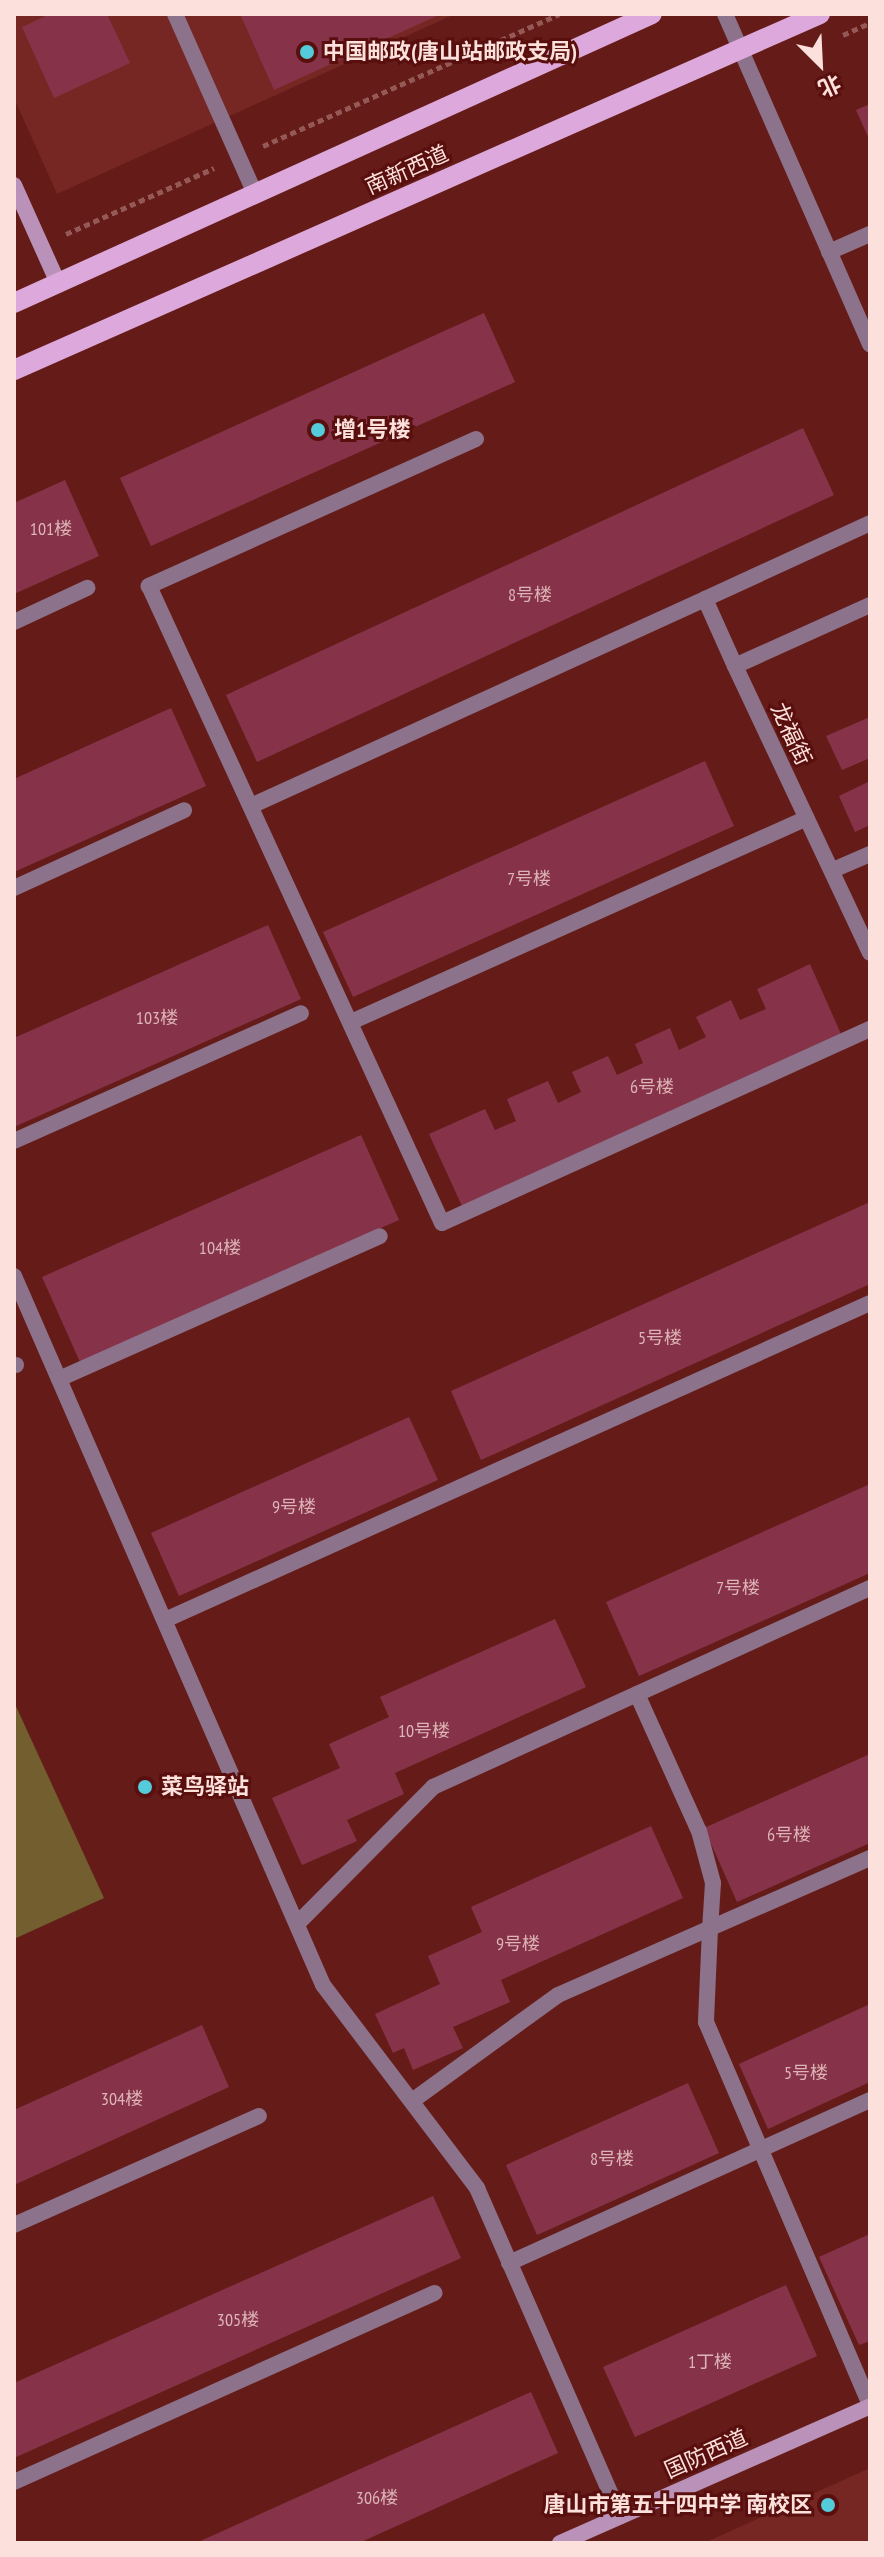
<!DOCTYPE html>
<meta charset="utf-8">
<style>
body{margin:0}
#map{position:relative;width:884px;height:2557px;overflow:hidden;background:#651c19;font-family:"PT Sans Narrow","Noto Sans SC",sans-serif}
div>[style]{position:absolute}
.built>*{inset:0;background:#762623}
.green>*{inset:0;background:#725e2e}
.building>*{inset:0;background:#863349}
.path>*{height:5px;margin-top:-2.5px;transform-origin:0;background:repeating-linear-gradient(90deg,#945956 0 6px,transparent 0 10px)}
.lane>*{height:16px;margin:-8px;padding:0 8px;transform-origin:8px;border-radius:8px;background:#8c728b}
.street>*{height:16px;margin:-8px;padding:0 8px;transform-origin:8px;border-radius:8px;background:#8c728b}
.secondary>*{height:16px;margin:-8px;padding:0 8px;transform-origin:8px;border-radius:8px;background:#ba92b9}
.primary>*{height:20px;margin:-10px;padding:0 10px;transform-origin:10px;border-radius:10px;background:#dda9dc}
.dots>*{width:22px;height:22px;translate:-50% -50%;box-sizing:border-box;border:4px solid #590f0e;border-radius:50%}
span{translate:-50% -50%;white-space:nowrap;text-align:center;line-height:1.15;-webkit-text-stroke:6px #590f0e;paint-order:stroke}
.number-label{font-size:18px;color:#deb5b7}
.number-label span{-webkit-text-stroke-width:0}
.poi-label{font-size:22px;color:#fce0dc;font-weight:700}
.left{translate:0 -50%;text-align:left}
.right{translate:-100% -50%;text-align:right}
.street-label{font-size:22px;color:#fce0dc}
.frame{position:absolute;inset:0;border:16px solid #fce0dc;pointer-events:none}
.north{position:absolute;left:780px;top:24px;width:80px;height:80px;-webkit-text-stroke:6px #590f0e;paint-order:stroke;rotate:156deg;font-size:22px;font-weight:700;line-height:32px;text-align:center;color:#fce0dc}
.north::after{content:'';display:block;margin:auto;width:28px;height:36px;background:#fce0dc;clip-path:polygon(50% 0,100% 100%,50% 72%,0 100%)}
</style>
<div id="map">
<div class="built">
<i style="clip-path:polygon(14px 14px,455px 14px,57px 194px,14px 98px)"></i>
<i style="clip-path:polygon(870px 2468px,870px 2543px,704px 2543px)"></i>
</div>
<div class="green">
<i style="clip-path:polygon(14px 1702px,104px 1898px,14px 1939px)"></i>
</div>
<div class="building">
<i style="clip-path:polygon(50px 14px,107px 14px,130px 63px,54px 98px,22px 27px)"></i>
<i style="clip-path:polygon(240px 14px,441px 14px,274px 90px)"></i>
<i style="clip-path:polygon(870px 104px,870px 141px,856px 110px)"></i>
<i style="clip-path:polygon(484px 313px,515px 382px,151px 546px,120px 478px)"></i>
<i style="clip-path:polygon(803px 428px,834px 495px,257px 762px,226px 695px)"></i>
<i style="clip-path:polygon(65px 480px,99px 556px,14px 594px,14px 503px)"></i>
<i style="clip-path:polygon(171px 708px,206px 786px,14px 872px,14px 779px)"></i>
<i style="clip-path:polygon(870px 717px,870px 758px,842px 770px,826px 736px)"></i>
<i style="clip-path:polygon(705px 761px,734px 826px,353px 997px,323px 932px)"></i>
<i style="clip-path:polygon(870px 781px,870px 825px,855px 832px,839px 796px)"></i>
<i style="clip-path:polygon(268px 925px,301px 999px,14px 1127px,14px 1038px)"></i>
<i style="clip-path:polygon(810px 964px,841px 1034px,462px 1206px,429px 1134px,485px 1109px,495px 1130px,516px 1121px,507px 1099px,548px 1081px,558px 1103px,581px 1092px,572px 1072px,608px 1056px,617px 1075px,643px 1063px,635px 1044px,670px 1028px,679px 1050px,706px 1037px,696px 1017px,731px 1000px,740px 1020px,766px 1009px,757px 989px)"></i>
<i style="clip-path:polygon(361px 1135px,399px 1220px,80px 1362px,42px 1277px)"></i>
<i style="clip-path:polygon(870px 1202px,870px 1284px,481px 1460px,451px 1391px)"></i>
<i style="clip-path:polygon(409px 1417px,438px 1480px,179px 1596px,151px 1533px)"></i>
<i style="clip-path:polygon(870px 1484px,870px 1573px,639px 1676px,606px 1602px)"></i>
<i style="clip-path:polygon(555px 1619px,586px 1687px,395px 1773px,404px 1794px,347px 1820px,357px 1841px,302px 1865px,272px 1798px,340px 1768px,329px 1744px,389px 1717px,380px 1697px)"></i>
<i style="clip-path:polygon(870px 1754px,870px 1843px,737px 1902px,704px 1828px)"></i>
<i style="clip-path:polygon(651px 1826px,683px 1898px,501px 1980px,510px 2002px,453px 2027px,463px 2048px,413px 2070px,404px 2048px,393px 2053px,375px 2014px,440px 1984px,428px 1956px,482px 1932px,471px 1907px)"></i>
<i style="clip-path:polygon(870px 2004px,870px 2082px,768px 2129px,739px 2064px)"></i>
<i style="clip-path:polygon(202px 2025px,229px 2087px,14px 2185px,14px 2110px)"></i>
<i style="clip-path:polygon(688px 2083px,719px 2153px,537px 2235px,506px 2165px)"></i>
<i style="clip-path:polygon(433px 2196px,461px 2258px,14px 2458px,14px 2383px)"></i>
<i style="clip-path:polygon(870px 2234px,870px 2341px,859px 2345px,819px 2257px)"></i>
<i style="clip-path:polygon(786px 2285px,817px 2356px,635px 2437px,603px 2367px)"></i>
<i style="clip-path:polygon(531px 2392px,558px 2453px,359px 2543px,196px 2543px)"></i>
</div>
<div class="path">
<i style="left:843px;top:35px;width:30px;rotate:-24deg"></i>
<i style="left:263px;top:146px;width:324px;rotate:-24deg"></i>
<i style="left:66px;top:234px;width:162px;rotate:-24deg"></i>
</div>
<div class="lane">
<i style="left:175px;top:14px;width:197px;rotate:66deg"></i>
<i style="left:710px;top:1929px;width:93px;rotate:92.5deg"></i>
<i style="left:706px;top:2022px;width:417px;rotate:66.8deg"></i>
</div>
<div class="street">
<i style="left:725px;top:14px;width:361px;rotate:66.3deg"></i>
<i style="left:829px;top:252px;width:45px;rotate:-23.7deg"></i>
<i style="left:476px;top:439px;width:359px;rotate:155.8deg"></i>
<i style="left:149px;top:586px;width:701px;rotate:65.3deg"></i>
<i style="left:442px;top:1223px;width:470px;rotate:-24.4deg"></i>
<i style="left:705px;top:599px;width:182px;rotate:-24.7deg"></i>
<i style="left:870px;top:605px;width:148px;rotate:155.7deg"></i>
<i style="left:735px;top:666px;width:317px;rotate:64.8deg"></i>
<i style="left:14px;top:622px;width:81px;rotate:-25deg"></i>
<i style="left:251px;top:806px;width:499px;rotate:-24.5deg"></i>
<i style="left:705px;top:599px;width:73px;rotate:65.9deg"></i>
<i style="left:833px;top:870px;width:40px;rotate:-23.4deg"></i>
<i style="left:14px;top:888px;width:187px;rotate:-24.6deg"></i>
<i style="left:351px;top:1022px;width:499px;rotate:-24.1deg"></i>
<i style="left:14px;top:1141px;width:314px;rotate:-24deg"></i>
<i style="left:14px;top:1276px;width:773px;rotate:66.45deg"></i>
<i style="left:323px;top:1985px;width:255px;rotate:52.8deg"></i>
<i style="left:477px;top:2188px;width:358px;rotate:66.4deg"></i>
<i style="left:14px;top:1365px;width:2px"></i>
<i style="left:59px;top:1379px;width:351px;rotate:-24deg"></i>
<i style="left:165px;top:1620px;width:773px;rotate:-24.21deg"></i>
<i style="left:637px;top:1694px;width:150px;rotate:65.7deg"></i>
<i style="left:699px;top:1831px;width:54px;rotate:74.9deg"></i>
<i style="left:713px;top:1883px;width:46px;rotate:93.7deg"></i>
<i style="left:298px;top:1923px;width:192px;rotate:-45.2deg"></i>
<i style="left:433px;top:1787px;width:480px;rotate:-24.5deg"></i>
<i style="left:412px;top:2101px;width:180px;rotate:-36deg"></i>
<i style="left:558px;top:1995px;width:341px;rotate:-23.7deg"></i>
<i style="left:14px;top:2225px;width:268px;rotate:-24deg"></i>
<i style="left:509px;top:2263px;width:396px;rotate:-24.3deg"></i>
<i style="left:14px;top:2482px;width:461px;rotate:-24.2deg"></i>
</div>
<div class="secondary">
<i style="left:14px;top:185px;width:107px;rotate:65.8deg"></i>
<i style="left:560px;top:2543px;width:339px;rotate:-23.8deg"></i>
</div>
<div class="primary">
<i style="left:14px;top:303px;width:700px;rotate:-24.37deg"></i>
<i style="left:14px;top:370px;width:881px;rotate:-23.83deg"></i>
</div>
<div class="dots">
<i style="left:307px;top:52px;background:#53cbda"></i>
<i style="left:318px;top:430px;background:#53cbda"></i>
<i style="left:145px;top:1787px;background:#53cbda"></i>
<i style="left:828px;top:2505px;background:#53cbda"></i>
</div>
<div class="number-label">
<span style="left:51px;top:529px">101楼</span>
<span style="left:530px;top:595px">8号楼</span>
<span style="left:529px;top:879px">7号楼</span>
<span style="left:157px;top:1018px">103楼</span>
<span style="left:652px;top:1087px">6号楼</span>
<span style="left:220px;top:1248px">104楼</span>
<span style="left:660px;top:1338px">5号楼</span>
<span style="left:294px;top:1507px">9号楼</span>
<span style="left:738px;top:1588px">7号楼</span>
<span style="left:424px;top:1731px">10号楼</span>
<span style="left:789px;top:1835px">6号楼</span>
<span style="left:518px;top:1944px">9号楼</span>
<span style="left:806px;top:2073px">5号楼</span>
<span style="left:122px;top:2099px">304楼</span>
<span style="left:612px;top:2159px">8号楼</span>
<span style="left:238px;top:2320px">305楼</span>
<span style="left:710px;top:2362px">1丁楼</span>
<span style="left:377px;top:2498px">306楼</span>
</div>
<div class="poi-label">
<span class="left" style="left:323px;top:52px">中国邮政(唐山站邮政支局)</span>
<span class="left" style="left:334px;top:430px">增1号楼</span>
<span class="left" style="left:161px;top:1787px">菜鸟驿站</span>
<span class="right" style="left:812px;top:2505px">唐山市第五十四中学 南校区</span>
</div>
<div class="street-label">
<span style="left:407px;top:170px;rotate:-24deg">南新西道</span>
<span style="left:791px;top:734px;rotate:65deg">龙福街</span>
<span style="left:706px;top:2454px;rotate:-24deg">国防西道</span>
</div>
<div class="frame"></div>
<div class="north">北</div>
</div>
